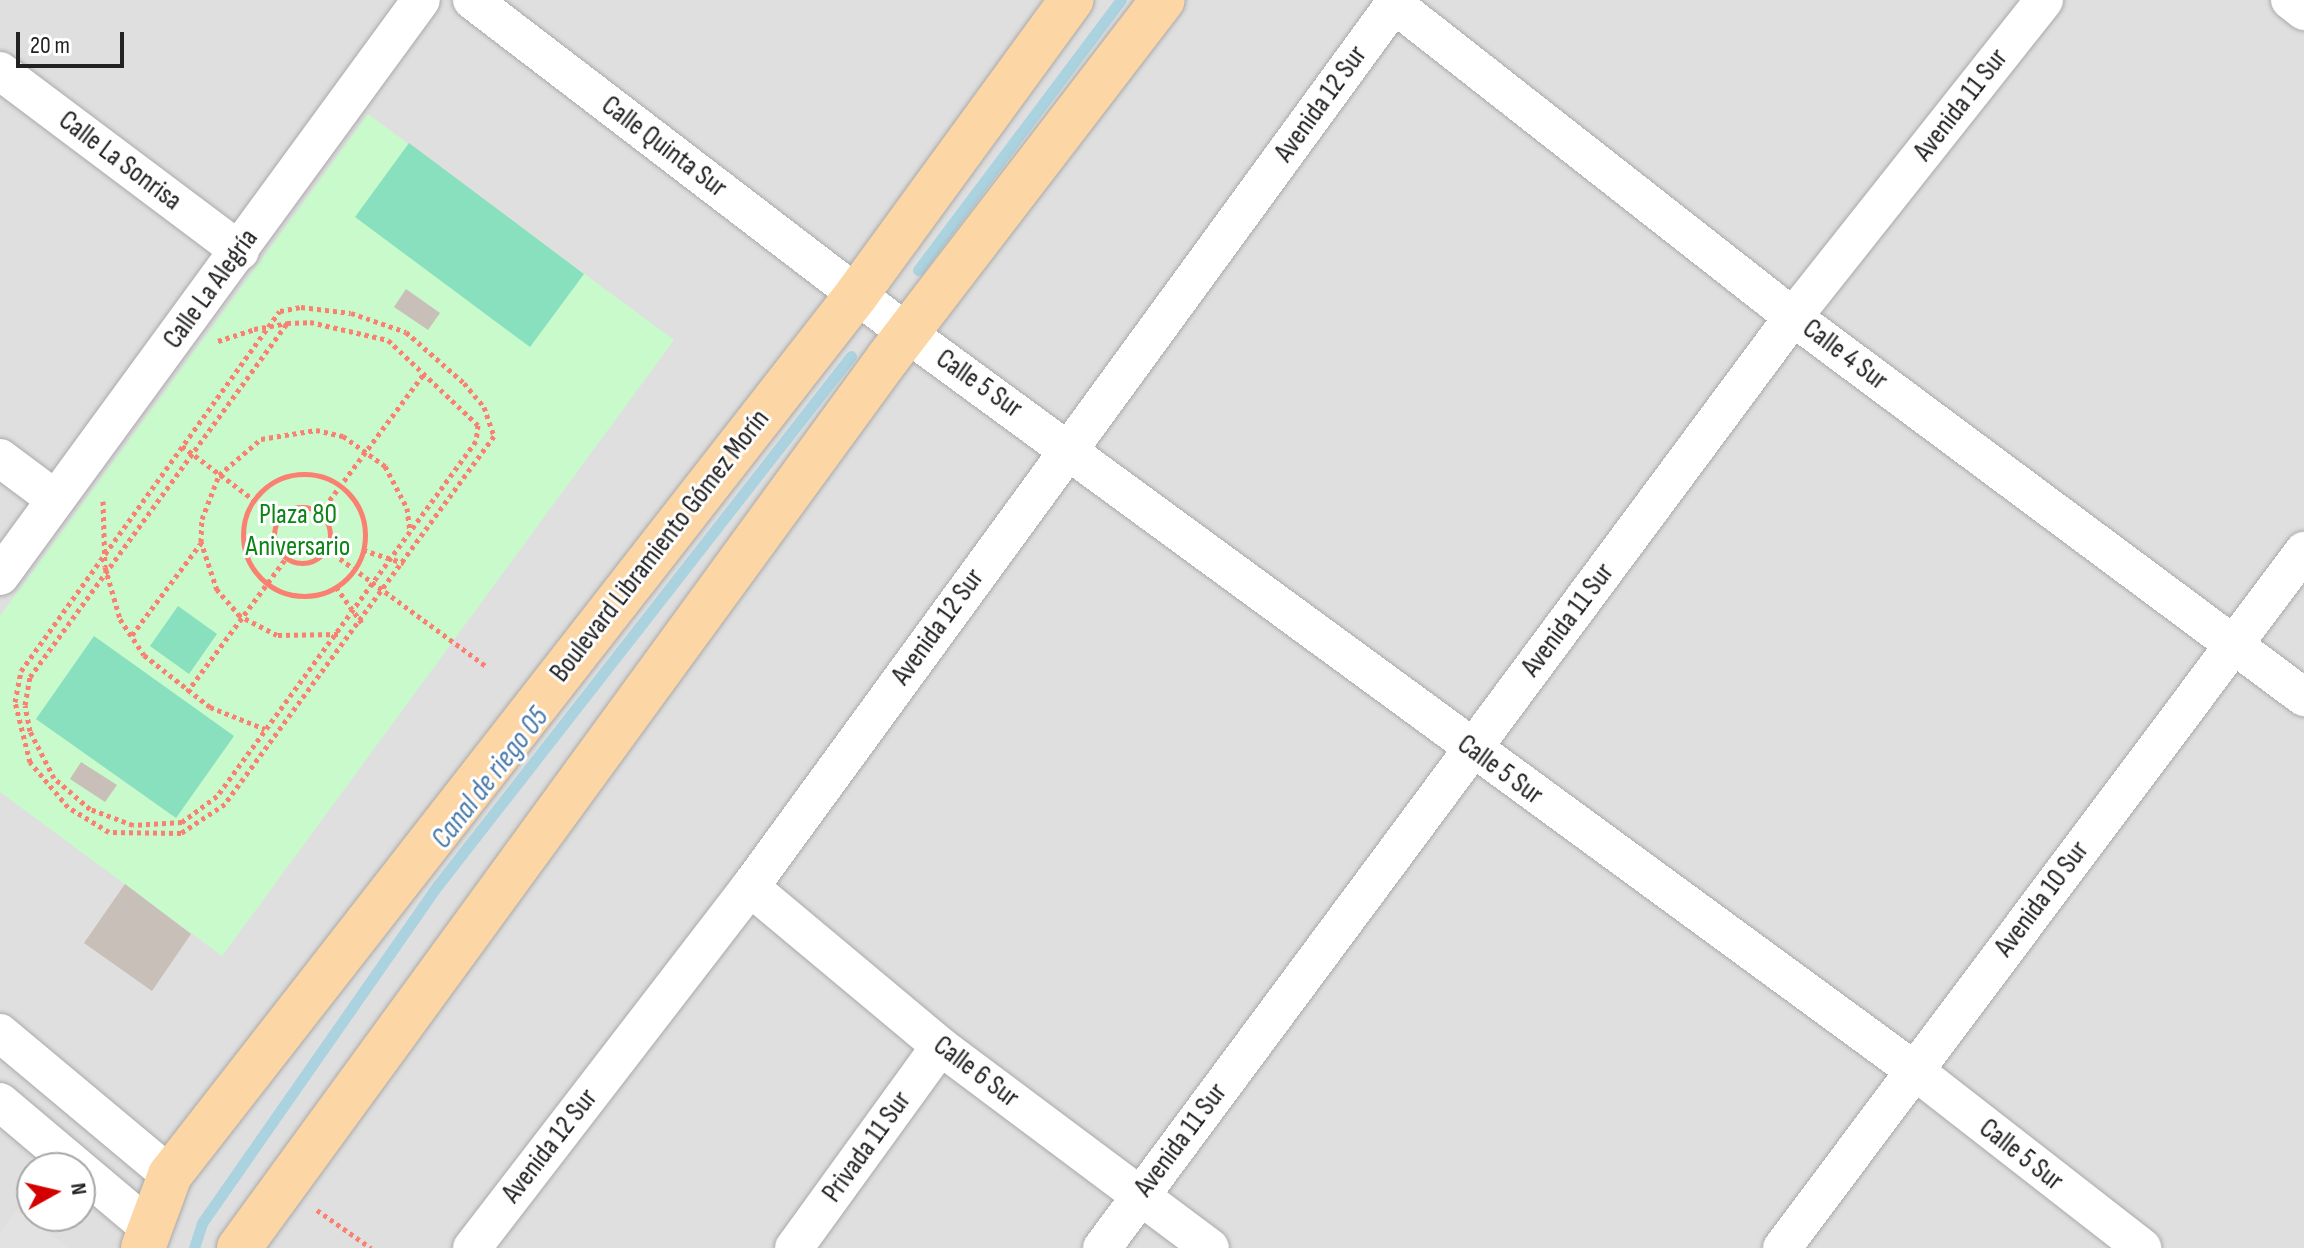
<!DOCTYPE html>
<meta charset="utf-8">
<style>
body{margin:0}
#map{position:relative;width:2304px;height:1248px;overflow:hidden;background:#f2efe9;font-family:"Sofia Sans Condensed",sans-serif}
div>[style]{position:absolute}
.residential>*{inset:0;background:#e0dfdf}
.park>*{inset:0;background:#c8facc}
.pitch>*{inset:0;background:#88e0be}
.parking>*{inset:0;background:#e2e2e2}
.stream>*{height:11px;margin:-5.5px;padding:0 5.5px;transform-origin:5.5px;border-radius:5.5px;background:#aad3df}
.building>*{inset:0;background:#c7bfb8}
.path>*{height:5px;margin-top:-2.5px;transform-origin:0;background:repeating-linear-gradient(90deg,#fa8072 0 4px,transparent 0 8px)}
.path>.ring{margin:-2.5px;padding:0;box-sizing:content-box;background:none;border:5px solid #fa8072;border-radius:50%}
.roads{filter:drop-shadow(0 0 2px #a9a9a9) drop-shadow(0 0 2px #a9a9a9)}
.minor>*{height:38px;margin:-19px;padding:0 19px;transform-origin:19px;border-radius:19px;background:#fff}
.major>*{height:44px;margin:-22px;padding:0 22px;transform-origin:22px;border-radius:22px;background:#fcd6a4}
span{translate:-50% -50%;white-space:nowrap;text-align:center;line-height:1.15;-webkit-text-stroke:6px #fff;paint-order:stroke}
.street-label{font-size:28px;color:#222}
.park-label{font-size:28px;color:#0c8416}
.water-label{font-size:30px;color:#4a7aab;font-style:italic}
.north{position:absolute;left:16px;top:1152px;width:80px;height:80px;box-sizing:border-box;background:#fff;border:2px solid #a7a7a7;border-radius:50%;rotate:82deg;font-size:22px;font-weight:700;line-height:32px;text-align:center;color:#222}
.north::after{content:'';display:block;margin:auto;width:28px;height:36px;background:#d40000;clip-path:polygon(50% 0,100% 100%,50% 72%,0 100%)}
.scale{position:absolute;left:16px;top:32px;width:108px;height:36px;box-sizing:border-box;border:4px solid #222;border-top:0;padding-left:10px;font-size:24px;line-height:28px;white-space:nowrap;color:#222;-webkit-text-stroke:6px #fff;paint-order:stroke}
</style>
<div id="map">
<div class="residential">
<i style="clip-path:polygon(evenodd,0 0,2304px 0,2304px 1248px,0 1248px,0 0,32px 1168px,80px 1168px,80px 1216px,32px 1216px,32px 1168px)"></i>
</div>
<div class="park">
<i style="clip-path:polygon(368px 114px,674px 340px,222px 956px,0 792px,0 616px)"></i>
</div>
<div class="pitch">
<i style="clip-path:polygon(409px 143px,584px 274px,530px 347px,355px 217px)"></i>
<i style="clip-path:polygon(178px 606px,217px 634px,189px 674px,150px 646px)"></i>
<i style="clip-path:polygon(94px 636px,234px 736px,176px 818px,36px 719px)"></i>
</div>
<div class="parking">
<i style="clip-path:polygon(17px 1210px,68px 1248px,0 1248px,0 1233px)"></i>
</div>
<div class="stream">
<i style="left:918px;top:270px;width:338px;rotate:-53.1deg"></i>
<i style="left:194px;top:1248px;width:26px;rotate:-72deg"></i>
<i style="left:202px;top:1223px;width:412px;rotate:-55.1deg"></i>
<i style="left:438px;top:885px;width:671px;rotate:-52.02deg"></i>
</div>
<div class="building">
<i style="clip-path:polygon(406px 289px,440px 313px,428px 330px,394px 307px)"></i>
<i style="clip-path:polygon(81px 762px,117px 785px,105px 802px,70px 779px)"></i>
<i style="clip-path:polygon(125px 884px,191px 934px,152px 991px,84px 943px)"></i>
</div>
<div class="path">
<i style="left:301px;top:307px;width:50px;rotate:6.8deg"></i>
<i style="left:351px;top:313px;width:58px;rotate:19.1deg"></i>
<i style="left:406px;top:332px;width:77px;rotate:41.3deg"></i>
<i style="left:464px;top:383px;width:31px;rotate:50deg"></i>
<i style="left:484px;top:407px;width:31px;rotate:71deg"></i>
<i style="left:494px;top:436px;width:456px;rotate:126.2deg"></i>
<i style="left:225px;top:804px;width:53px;rotate:146.6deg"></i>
<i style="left:181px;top:833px;width:72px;rotate:-179.2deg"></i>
<i style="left:109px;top:832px;width:48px;rotate:-148.6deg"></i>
<i style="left:68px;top:807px;width:59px;rotate:-130.2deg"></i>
<i style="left:30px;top:762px;width:62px;rotate:-104deg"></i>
<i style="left:15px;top:702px;width:32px;rotate:-79deg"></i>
<i style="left:21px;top:671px;width:443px;rotate:-54.3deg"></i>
<i style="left:280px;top:311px;width:21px;rotate:-11deg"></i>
<i style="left:218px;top:341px;width:38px;rotate:-18deg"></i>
<i style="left:254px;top:329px;width:34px;rotate:-10deg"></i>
<i style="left:287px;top:323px;width:23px;rotate:-2deg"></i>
<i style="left:310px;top:322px;width:80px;rotate:13deg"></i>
<i style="left:388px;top:340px;width:124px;rotate:43.4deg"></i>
<i style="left:478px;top:425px;width:16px;rotate:97deg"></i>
<i style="left:476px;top:441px;width:439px;rotate:126.1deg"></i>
<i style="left:217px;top:796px;width:44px;rotate:143.4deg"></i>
<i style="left:182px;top:822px;width:49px;rotate:176.5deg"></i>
<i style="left:133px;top:825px;width:46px;rotate:-159.6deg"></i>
<i style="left:90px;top:809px;width:48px;rotate:-139.3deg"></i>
<i style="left:54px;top:778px;width:53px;rotate:-117.1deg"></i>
<i style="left:30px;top:731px;width:26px;rotate:-101deg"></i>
<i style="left:25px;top:705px;width:28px;rotate:-80deg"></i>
<i style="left:30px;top:677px;width:437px;rotate:-54deg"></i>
<i style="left:182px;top:446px;width:90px;rotate:36.9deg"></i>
<i class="ring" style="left:243px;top:474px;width:117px;height:117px"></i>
<i style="left:103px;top:501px;width:66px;rotate:88.3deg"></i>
<i style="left:105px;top:567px;width:54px;rotate:73.9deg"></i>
<i style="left:120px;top:619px;width:43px;rotate:56.3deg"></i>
<i style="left:144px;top:655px;width:84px;rotate:38.2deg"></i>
<i style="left:210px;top:707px;width:59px;rotate:21.8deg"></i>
<i class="ring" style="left:274px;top:507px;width:51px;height:51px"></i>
<i style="left:320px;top:513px;width:176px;rotate:-53.3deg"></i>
<i style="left:327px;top:549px;width:199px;rotate:36.4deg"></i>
<i style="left:363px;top:550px;width:43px;rotate:17.6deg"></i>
<i style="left:336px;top:587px;width:44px;rotate:54.2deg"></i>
<i style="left:338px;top:634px;width:61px;rotate:179.1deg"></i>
<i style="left:277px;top:635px;width:42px;rotate:-152.8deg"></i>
<i style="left:240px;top:616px;width:35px;rotate:-131deg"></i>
<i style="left:217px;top:590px;width:51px;rotate:-108.4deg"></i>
<i style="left:201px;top:542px;width:23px;rotate:-88deg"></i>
<i style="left:202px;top:519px;width:47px;rotate:-68.9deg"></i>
<i style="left:219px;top:475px;width:55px;rotate:-40.6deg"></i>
<i style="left:261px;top:439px;width:56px;rotate:-9.3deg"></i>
<i style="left:316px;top:430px;width:28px;rotate:13deg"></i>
<i style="left:343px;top:436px;width:52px;rotate:35.5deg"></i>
<i style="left:385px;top:466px;width:47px;rotate:62.4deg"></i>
<i style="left:407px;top:508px;width:23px;rotate:83deg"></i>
<i style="left:132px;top:635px;width:115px;rotate:-53.1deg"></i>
<i style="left:187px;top:692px;width:167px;rotate:-53.5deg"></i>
<i style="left:317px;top:1210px;width:66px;rotate:35.1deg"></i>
</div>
<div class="roads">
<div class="minor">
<i style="left:472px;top:0;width:548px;rotate:37.43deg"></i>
<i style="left:907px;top:333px;width:1249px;rotate:36.21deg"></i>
<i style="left:1915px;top:1071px;width:288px;rotate:37.9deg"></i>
<i style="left:2290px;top:0;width:18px;rotate:38deg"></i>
<i style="left:1394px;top:4px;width:507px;rotate:38.11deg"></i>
<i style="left:1793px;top:317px;width:637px;rotate:36.64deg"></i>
<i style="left:0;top:71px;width:300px;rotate:36.9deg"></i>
<i style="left:0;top:458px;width:69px;rotate:36.7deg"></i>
<i style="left:0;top:576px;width:713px;rotate:-53.84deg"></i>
<i style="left:750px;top:887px;width:248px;rotate:39.9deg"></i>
<i style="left:940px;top:1046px;width:337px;rotate:36.8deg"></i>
<i style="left:0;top:1033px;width:222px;rotate:39.9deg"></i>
<i style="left:0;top:1102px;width:192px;rotate:40.1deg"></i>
<i style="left:472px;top:1248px;width:456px;rotate:-52.4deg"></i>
<i style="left:750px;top:887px;width:1098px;rotate:-53.89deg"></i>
<i style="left:794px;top:1248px;width:249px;rotate:-54.1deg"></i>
<i style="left:1102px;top:1248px;width:1159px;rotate:-53.42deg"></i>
<i style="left:1793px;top:317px;width:404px;rotate:-51.6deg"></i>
<i style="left:1782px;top:1248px;width:871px;rotate:-53.17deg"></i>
</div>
<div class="major">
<i style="left:143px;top:1248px;width:78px;rotate:-69.7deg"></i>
<i style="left:170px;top:1175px;width:1117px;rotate:-52.05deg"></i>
<i style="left:857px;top:294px;width:364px;rotate:-53.9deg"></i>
<i style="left:239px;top:1248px;width:1101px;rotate:-53.9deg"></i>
<i style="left:888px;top:358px;width:451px;rotate:-52.5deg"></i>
</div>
</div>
<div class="street-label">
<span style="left:1321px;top:104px;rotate:-54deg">Avenida 12 Sur</span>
<span style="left:1961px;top:105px;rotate:-52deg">Avenida 11 Sur</span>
<span style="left:664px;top:147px;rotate:37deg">Calle Quinta Sur</span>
<span style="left:120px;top:161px;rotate:37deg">Calle La Sonrisa</span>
<span style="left:211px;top:289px;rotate:-54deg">Calle La Alegría</span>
<span style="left:1845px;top:355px;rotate:37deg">Calle 4 Sur</span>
<span style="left:979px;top:384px;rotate:35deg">Calle 5 Sur</span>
<span style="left:660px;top:546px;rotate:-52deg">Boulevard Libramiento Gómez Morín</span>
<span style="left:1568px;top:620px;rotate:-53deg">Avenida 11 Sur</span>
<span style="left:938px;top:627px;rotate:-54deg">Avenida 12 Sur</span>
<span style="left:1500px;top:770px;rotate:36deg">Calle 5 Sur</span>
<span style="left:2042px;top:899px;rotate:-53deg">Avenida 10 Sur</span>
<span style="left:976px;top:1072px;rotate:37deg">Calle 6 Sur</span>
<span style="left:1181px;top:1140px;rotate:-53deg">Avenida 11 Sur</span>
<span style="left:550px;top:1146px;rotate:-52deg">Avenida 12 Sur</span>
<span style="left:867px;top:1147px;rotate:-54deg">Privada 11 Sur</span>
<span style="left:2021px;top:1155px;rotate:38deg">Calle 5 Sur</span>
</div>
<div class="park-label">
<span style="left:298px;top:531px">Plaza 80<br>Aniversario</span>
</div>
<div class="water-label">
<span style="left:490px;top:778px;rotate:-52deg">Canal de riego 05</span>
</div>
<div class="north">N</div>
<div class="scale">20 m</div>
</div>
